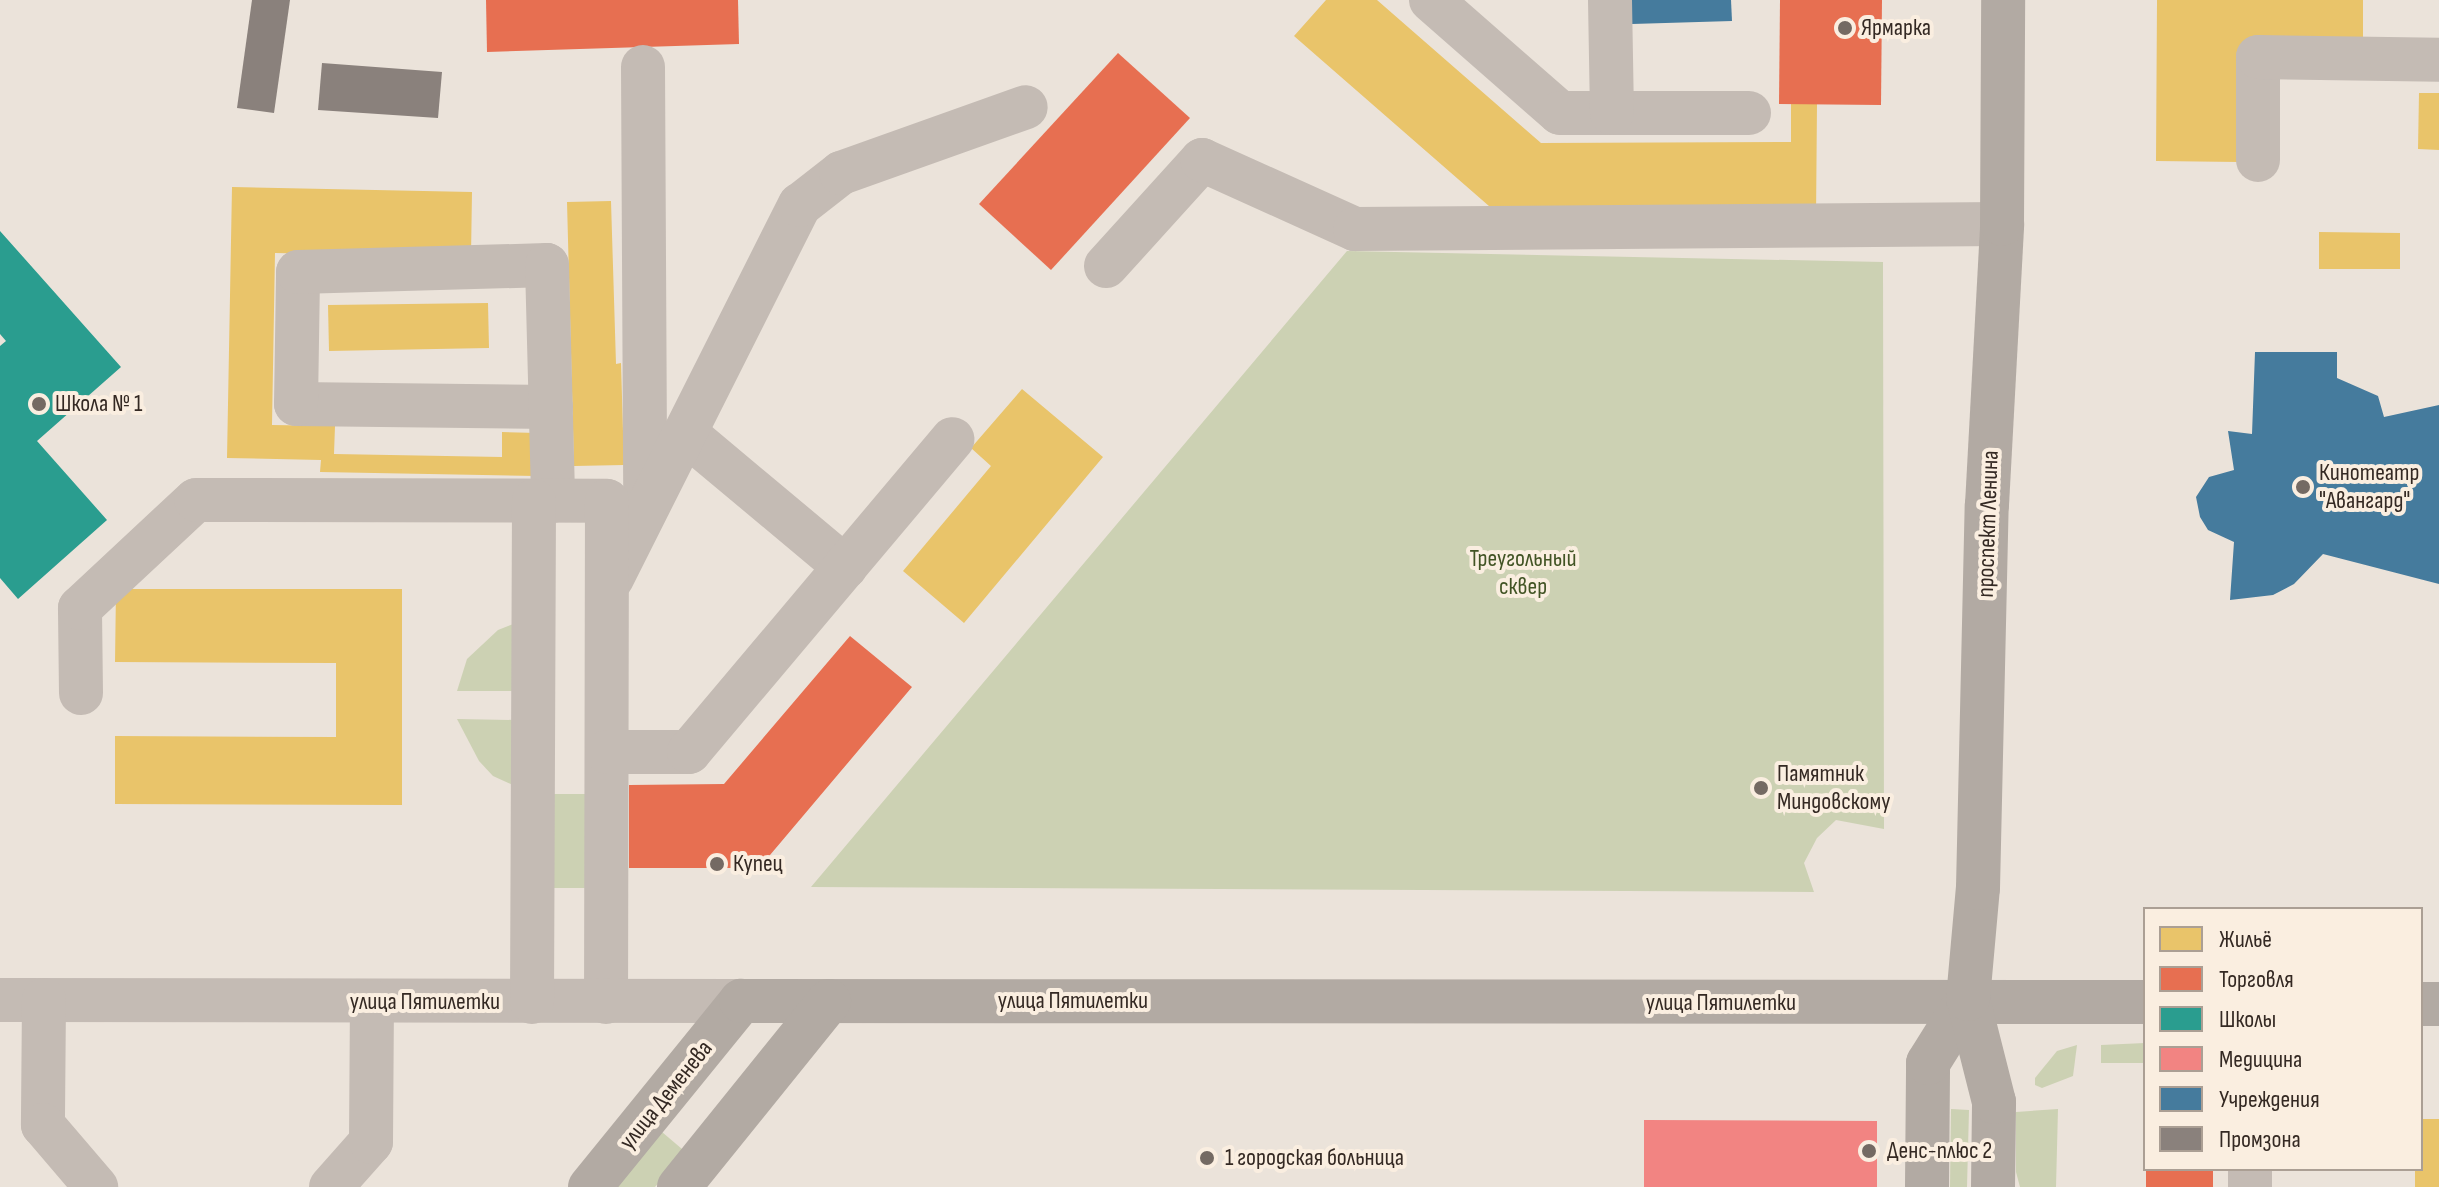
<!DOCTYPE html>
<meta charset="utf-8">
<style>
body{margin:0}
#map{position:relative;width:2439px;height:1187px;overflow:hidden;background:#ebe3da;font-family:"Sofia Sans Condensed",sans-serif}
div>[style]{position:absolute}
.green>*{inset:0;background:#ccd1b3}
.homes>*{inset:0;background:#e9c46a}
.shops>*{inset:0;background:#e76f51}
.schools>*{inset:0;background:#2a9d8f}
.health>*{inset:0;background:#f28482}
.public>*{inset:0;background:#457b9d}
.industry>*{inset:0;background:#8a817c}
.minor>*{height:44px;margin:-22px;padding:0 22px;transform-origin:22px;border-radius:22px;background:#c4bbb4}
.major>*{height:44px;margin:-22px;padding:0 22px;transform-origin:22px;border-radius:22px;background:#b2aaa3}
.dots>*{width:22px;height:22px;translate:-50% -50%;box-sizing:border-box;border:4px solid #faeee0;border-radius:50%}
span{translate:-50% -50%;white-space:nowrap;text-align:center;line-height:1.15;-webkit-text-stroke:8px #faeee0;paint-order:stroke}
.poi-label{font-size:24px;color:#342923}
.left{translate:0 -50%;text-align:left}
.street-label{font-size:24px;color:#342923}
.park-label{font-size:24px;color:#425425}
.legend{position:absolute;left:2143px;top:907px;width:280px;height:264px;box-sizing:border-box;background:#faeee0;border:2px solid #ab9f94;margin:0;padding:10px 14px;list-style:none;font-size:24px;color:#342923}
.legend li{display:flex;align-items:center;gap:16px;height:40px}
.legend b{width:40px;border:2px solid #ab9f94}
</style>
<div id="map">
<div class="green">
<i style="clip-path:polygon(1347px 251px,1883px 262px,1884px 829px,1836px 820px,1817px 838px,1804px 863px,1814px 892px,811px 887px)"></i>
<i style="clip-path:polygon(516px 623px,515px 691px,457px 691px,467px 659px,498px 630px)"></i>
<i style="clip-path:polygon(457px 719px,516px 720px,515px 786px,493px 776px,479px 761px)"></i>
<i style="clip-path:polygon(547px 794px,594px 794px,593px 888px,546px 888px)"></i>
<i style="clip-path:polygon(2145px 1043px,2145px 1063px,2101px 1063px,2101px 1045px)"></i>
<i style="clip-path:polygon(2077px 1045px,2073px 1076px,2042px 1088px,2035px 1085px,2035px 1078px,2057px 1051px)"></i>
<i style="clip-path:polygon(1951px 1109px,1969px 1110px,1967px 1187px,1950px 1187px)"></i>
<i style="clip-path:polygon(2058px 1109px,2056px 1187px,2020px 1187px,2016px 1172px,2016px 1112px)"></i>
<i style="clip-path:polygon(662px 1132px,682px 1149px,681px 1157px,655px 1187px,606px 1187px)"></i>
</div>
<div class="homes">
<i style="clip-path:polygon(1326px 0,1377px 0,1541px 143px,1791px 142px,1791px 104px,1817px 104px,1816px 219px,1505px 220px,1294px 36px)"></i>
<i style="clip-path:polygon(2157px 0,2363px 0,2363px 45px,2240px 44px,2239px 162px,2156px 161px)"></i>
<i style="clip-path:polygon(2419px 93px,2439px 93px,2439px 150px,2418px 149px)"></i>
<i style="clip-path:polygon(232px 187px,472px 192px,471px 257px,275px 253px,272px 425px,335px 426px,334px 454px,502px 457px,502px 432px,537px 433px,536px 476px,320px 472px,321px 460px,227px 458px)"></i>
<i style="clip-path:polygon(611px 201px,616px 364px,621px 363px,624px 465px,574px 466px,567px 202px)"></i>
<i style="clip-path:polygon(2319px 232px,2400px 233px,2400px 269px,2319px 269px)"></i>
<i style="clip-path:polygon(488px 303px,489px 348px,329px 351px,328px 305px)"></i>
<i style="clip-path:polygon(1022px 389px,1103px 457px,964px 623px,903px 571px,991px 466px,971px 448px)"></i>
<i style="clip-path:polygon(116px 589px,402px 589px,402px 805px,115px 804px,115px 736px,336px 737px,336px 663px,115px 662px)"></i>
<i style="clip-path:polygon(2421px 1119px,2439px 1119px,2439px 1187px,2415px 1187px,2415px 1169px,2421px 1169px)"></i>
</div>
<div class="shops">
<i style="clip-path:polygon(486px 0,738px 0,739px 44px,487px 52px)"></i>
<i style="clip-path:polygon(1780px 0,1882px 0,1881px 105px,1779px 104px)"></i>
<i style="clip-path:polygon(1118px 53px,1190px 118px,1051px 270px,979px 204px)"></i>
<i style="clip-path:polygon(850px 636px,912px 687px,759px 868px,629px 868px,629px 785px,724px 784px)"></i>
<i style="clip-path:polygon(2146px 1169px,2213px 1169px,2213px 1187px,2146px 1187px)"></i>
</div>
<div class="schools">
<i style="clip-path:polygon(0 231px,121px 367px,37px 441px,107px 520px,18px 599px,0 578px,0 346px,6px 341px,0 334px)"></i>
</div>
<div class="health">
<i style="clip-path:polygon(1644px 1120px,1877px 1121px,1877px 1187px,1644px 1187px)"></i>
</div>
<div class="public">
<i style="clip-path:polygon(1631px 0,1731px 0,1732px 21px,1632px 24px)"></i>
<i style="clip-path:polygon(2255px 352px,2337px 352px,2337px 378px,2378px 396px,2384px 417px,2439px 405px,2439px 584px,2323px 554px,2294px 584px,2273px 595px,2230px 600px,2234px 542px,2208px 530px,2200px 517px,2196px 497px,2209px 477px,2234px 470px,2228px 431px,2252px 434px)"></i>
</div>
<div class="industry">
<i style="clip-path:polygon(252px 0,290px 0,274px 113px,237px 108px)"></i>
<i style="clip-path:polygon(322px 63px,442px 72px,438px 118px,318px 110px)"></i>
</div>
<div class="minor">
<i style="left:1431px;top:0;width:171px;rotate:41.2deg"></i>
<i style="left:1560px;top:113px;width:189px"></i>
<i style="left:1610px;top:0;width:113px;rotate:89deg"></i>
<i style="left:643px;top:67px;width:439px;rotate:89.7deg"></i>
<i style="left:2258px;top:160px;width:103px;rotate:-90deg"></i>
<i style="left:2258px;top:57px;width:181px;rotate:0.9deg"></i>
<i style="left:1106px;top:266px;width:143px;rotate:-47.8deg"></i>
<i style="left:1202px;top:160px;width:168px;rotate:24.3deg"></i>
<i style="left:1355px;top:229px;width:647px;rotate:-0.44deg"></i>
<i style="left:551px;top:407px;width:255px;rotate:-179.3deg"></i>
<i style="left:296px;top:404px;width:132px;rotate:-89.1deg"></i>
<i style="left:298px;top:272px;width:249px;rotate:-1.6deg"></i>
<i style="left:547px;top:265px;width:236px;rotate:88.5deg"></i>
<i style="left:685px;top:433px;width:209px;rotate:39.9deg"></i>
<i style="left:612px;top:578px;width:418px;rotate:-63.3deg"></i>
<i style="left:800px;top:205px;width:52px;rotate:-38deg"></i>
<i style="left:841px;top:173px;width:196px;rotate:-19.6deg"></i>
<i style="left:81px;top:693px;width:85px;rotate:-90.7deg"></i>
<i style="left:80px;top:608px;width:158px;rotate:-43deg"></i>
<i style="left:196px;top:500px;width:411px;rotate:0.1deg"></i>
<i style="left:607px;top:501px;width:501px;rotate:90.11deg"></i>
<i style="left:607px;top:752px;width:82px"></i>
<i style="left:689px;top:752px;width:409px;rotate:-49.9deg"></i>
<i style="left:0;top:1000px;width:741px;rotate:0.08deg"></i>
<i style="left:44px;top:1000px;width:125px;rotate:90.5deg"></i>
<i style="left:43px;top:1125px;width:82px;rotate:49.5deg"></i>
<i style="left:532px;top:1002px;width:501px;rotate:-89.77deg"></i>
<i style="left:331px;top:1187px;width:60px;rotate:-48.4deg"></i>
<i style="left:371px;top:1142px;width:140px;rotate:-89.6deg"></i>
<i style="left:2250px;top:1187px;width:18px;rotate:-90deg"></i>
</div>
<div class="major">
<i style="left:2421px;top:1004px;width:18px"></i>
<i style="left:590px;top:1187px;width:240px;rotate:-50.9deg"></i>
<i style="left:741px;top:1001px;width:1404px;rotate:0.04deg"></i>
<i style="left:679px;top:1187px;width:239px;rotate:-51.1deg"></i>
<i style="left:1927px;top:1187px;width:124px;rotate:-89.5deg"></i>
<i style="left:1928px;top:1063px;width:75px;rotate:-58deg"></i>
<i style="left:1993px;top:1187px;width:85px;rotate:-89.3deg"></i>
<i style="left:1994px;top:1102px;width:106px;rotate:-104.2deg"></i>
<i style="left:1968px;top:999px;width:111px;rotate:-84.9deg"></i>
<i style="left:1978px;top:888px;width:383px;rotate:-88.7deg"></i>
<i style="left:1987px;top:505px;width:281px;rotate:-86.9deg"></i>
<i style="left:2002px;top:224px;width:224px;rotate:-89.7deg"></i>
</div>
<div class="dots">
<i style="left:1845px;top:28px;background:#746a63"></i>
<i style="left:39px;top:404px;background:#746a63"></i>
<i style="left:2303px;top:487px;background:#746a63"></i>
<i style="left:1761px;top:788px;background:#746a63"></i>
<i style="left:717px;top:864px;background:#746a63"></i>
<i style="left:1869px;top:1151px;background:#746a63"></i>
<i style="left:1207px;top:1158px;background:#746a63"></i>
</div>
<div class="poi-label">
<span class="left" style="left:1861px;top:28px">Ярмарка</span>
<span class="left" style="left:55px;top:404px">Школа № 1</span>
<span class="left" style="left:2319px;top:487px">Кинотеатр<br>"Авангард"</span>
<span class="left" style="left:1777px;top:788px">Памятник<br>Миндовскому</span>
<span class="left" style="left:733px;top:864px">Купец</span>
<span class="left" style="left:1887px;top:1151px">Денс-плюс 2</span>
<span class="left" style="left:1225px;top:1158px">1 городская больница</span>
</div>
<div class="street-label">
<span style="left:1988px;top:524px;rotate:-88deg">проспект Ленина</span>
<span style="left:1073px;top:1001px">улица Пятилетки</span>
<span style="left:425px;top:1002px">улица Пятилетки</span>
<span style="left:1721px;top:1003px">улица Пятилетки</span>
<span style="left:666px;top:1095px;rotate:-51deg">улица Деменева</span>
</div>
<div class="park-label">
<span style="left:1523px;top:573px">Треугольный<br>сквер</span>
</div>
<ul class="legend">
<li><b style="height:22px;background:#e9c46a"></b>Жильё</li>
<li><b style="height:22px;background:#e76f51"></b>Торговля</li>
<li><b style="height:22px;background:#2a9d8f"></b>Школы</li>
<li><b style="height:22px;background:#f28482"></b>Медицина</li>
<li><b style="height:22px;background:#457b9d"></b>Учреждения</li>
<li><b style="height:22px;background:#8a817c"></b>Промзона</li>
</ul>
</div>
